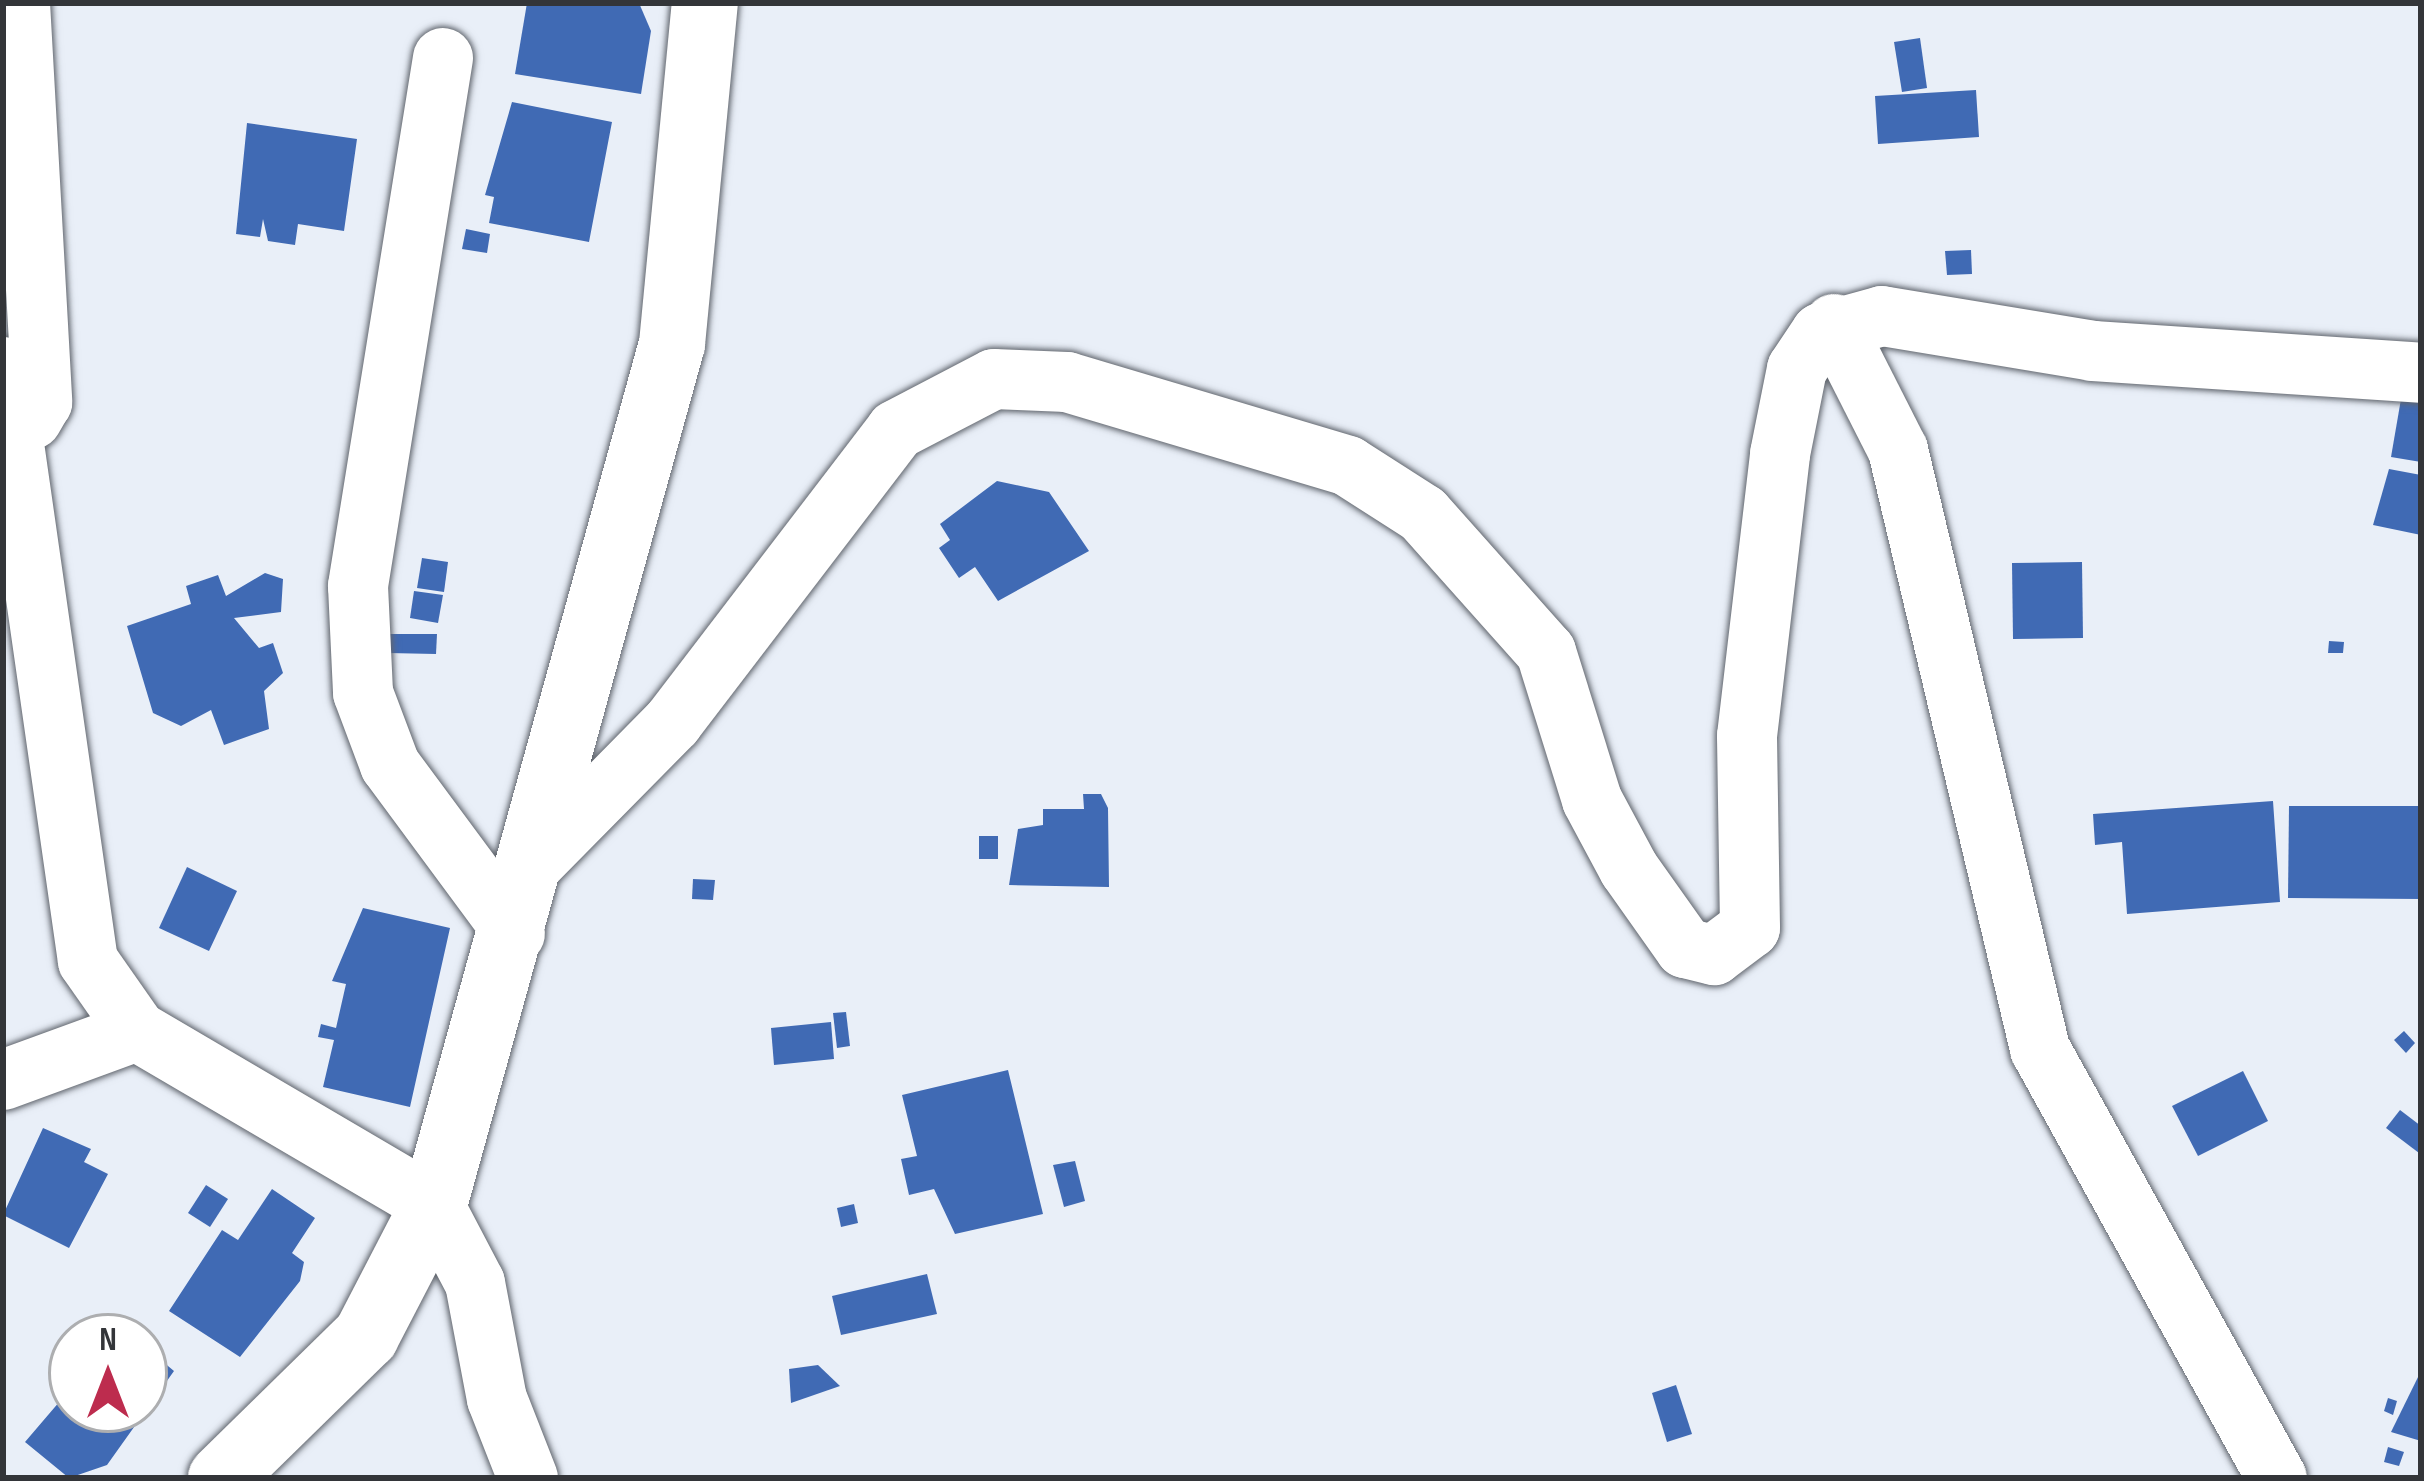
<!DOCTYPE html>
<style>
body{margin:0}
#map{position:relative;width:2424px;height:1481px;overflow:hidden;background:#e9eff8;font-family:"Sofia Sans Condensed",sans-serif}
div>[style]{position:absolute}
.building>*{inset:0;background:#406ab4}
.roads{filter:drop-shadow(0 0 3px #60656d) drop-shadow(0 0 3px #60656d)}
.minor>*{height:60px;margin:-30px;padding:0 30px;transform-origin:30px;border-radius:30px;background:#fff}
.major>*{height:66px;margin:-33px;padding:0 33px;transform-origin:33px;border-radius:33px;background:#fff}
span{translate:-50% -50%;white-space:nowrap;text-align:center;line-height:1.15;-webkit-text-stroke:12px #fff;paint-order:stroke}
.frame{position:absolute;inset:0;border:6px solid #333539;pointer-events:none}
.north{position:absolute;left:48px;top:1313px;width:120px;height:120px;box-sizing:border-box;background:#fff;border:3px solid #adaeb0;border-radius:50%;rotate:0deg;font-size:33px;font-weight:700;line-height:48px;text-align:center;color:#333539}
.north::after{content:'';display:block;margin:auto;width:42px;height:54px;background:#bd2c4e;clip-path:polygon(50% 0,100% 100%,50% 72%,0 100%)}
</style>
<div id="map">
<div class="building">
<i style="clip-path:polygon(527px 3px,639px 3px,651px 31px,641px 94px,515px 74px)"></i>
<i style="clip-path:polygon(1920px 38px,1927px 88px,1902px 92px,1894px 42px)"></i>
<i style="clip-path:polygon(1976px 90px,1979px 137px,1878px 144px,1875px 96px)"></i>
<i style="clip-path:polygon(512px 102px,612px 122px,589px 242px,489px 223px,494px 197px,485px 195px)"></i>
<i style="clip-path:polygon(247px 123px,357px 139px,344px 231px,298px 224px,295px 245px,268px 241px,263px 219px,260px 237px,236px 234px)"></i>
<i style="clip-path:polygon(466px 229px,490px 234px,487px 253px,462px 249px)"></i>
<i style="clip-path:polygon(1971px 250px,1972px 274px,1947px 275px,1945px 251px)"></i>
<i style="clip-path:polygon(2401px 399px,2421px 403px,2421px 462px,2391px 457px)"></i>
<i style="clip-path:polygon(2389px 469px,2421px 475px,2421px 535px,2373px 525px)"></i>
<i style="clip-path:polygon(997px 481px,1049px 492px,1089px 551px,998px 601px,975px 567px,959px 578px,939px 548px,950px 540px,940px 524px)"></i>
<i style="clip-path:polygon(422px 558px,448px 562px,444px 592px,417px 588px)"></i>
<i style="clip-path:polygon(2082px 562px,2083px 638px,2013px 639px,2012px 563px)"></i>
<i style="clip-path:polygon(265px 573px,283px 579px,281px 612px,234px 618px,259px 648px,273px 643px,283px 673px,264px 691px,269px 729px,224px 745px,211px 710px,181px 726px,153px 713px,127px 626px,191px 604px,186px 586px,218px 575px,226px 596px)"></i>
<i style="clip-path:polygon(414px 591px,443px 595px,438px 623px,410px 618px)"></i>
<i style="clip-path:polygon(389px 634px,437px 634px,436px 654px,388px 653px)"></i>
<i style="clip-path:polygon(2329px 641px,2344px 642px,2343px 653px,2328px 653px)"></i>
<i style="clip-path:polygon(1083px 794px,1101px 794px,1108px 808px,1109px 887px,1009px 885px,1018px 829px,1043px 825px,1043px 809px,1084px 809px)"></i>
<i style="clip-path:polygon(2273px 801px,2280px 902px,2127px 914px,2122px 842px,2095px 845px,2093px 814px)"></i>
<i style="clip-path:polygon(2289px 806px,2421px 806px,2421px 899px,2288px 898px)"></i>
<i style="clip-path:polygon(979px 836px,998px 836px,998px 859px,979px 859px)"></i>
<i style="clip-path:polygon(187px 867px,237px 891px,209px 951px,159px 928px)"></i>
<i style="clip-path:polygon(693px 879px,715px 880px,713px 900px,692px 899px)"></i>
<i style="clip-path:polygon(363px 908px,450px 928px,410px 1107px,323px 1087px,334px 1040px,318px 1037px,321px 1024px,336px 1028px,346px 984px,332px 981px)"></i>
<i style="clip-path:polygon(846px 1012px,850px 1046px,837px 1048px,833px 1013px)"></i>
<i style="clip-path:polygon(831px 1022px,834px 1059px,774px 1065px,771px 1028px)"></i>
<i style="clip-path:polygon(2404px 1031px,2415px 1043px,2406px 1053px,2394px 1040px)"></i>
<i style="clip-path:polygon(1008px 1070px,1043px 1214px,955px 1234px,934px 1189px,909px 1195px,901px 1159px,917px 1156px,902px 1095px)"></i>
<i style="clip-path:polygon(2243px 1071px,2268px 1121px,2198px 1156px,2172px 1106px)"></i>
<i style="clip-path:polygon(2400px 1110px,2421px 1126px,2419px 1153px,2386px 1128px)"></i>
<i style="clip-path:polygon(43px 1128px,91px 1149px,84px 1162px,108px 1174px,69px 1248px,3px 1215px)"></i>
<i style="clip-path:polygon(1075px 1161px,1085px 1201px,1064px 1207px,1053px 1165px)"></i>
<i style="clip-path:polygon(206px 1185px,228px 1199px,210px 1227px,188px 1213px)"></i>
<i style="clip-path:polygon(272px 1189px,315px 1218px,292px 1253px,304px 1262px,300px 1281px,240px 1357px,169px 1311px,222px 1230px,238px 1240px)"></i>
<i style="clip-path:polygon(854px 1204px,858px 1223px,841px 1227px,837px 1208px)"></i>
<i style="clip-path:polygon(927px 1274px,937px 1314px,841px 1335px,832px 1296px)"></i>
<i style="clip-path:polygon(144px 1346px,174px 1371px,107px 1465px,69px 1478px,25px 1442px,72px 1387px,72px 1409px,144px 1409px)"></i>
<i style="clip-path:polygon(818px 1365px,840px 1386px,791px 1403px,789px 1369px)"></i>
<i style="clip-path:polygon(2421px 1371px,2421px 1441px,2391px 1432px)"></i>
<i style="clip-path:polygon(1676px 1385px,1692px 1434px,1667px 1442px,1652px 1393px)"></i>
<i style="clip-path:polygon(2388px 1398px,2397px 1401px,2393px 1415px,2384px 1411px)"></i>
<i style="clip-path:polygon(2388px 1447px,2404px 1452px,2399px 1466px,2384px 1462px)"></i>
</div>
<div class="roads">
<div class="minor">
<i style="left:20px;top:3px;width:400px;rotate:86.8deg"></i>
<i style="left:42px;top:402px;width:20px;rotate:120deg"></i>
<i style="left:443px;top:58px;width:535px;rotate:99.15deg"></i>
<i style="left:358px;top:586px;width:107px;rotate:87.3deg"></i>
<i style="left:363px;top:693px;width:77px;rotate:69.4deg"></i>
<i style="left:390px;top:765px;width:210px;rotate:53.5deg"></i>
<i style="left:1834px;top:324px;width:141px;rotate:63.1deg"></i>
<i style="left:1898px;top:450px;width:616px;rotate:76.66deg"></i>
<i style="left:2040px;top:1049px;width:490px;rotate:61.1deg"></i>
<i style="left:3px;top:367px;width:600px;rotate:81.86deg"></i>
<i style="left:88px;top:961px;width:85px;rotate:55deg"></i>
<i style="left:137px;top:1031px;width:344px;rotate:30.4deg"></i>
<i style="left:434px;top:1205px;width:88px;rotate:62.3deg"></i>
<i style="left:475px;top:1283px;width:118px;rotate:79.3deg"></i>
<i style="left:497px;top:1399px;width:85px;rotate:68.6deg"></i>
<i style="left:537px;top:860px;width:194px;rotate:-45.4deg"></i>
<i style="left:673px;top:722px;width:367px;rotate:-52.6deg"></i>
<i style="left:896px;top:430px;width:110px;rotate:-27.5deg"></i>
<i style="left:994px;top:379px;width:73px;rotate:2.4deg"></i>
<i style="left:1067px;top:382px;width:293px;rotate:16.6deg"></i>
<i style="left:1348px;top:466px;width:89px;rotate:32.6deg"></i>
<i style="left:1423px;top:514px;width:185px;rotate:48.3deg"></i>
<i style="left:1546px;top:652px;width:155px;rotate:72.7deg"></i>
<i style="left:1592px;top:800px;width:78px;rotate:61.8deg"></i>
<i style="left:1629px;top:869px;width:97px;rotate:54.7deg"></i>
<i style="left:1685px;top:948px;width:30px;rotate:14deg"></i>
<i style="left:1714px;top:955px;width:45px;rotate:-36.9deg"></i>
<i style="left:1750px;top:928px;width:192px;rotate:-90.9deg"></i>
<i style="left:1747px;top:736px;width:284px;rotate:-83.3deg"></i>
<i style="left:1780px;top:454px;width:87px;rotate:-78.7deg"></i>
<i style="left:1797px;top:369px;width:43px;rotate:-56.3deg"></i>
<i style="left:1821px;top:333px;width:63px;rotate:-15.6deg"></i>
<i style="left:1882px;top:316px;width:214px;rotate:9.4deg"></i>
<i style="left:2093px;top:351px;width:329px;rotate:3.8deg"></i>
<i style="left:3px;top:1080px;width:143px;rotate:-20.1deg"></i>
</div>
<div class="major">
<i style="left:221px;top:1478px;width:203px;rotate:-44.4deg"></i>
<i style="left:366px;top:1336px;width:148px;rotate:-62.6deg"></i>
<i style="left:434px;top:1205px;width:893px;rotate:-74.55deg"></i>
<i style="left:672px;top:344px;width:343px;rotate:-84.5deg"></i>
</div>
</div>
<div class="frame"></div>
<div class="north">N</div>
</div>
